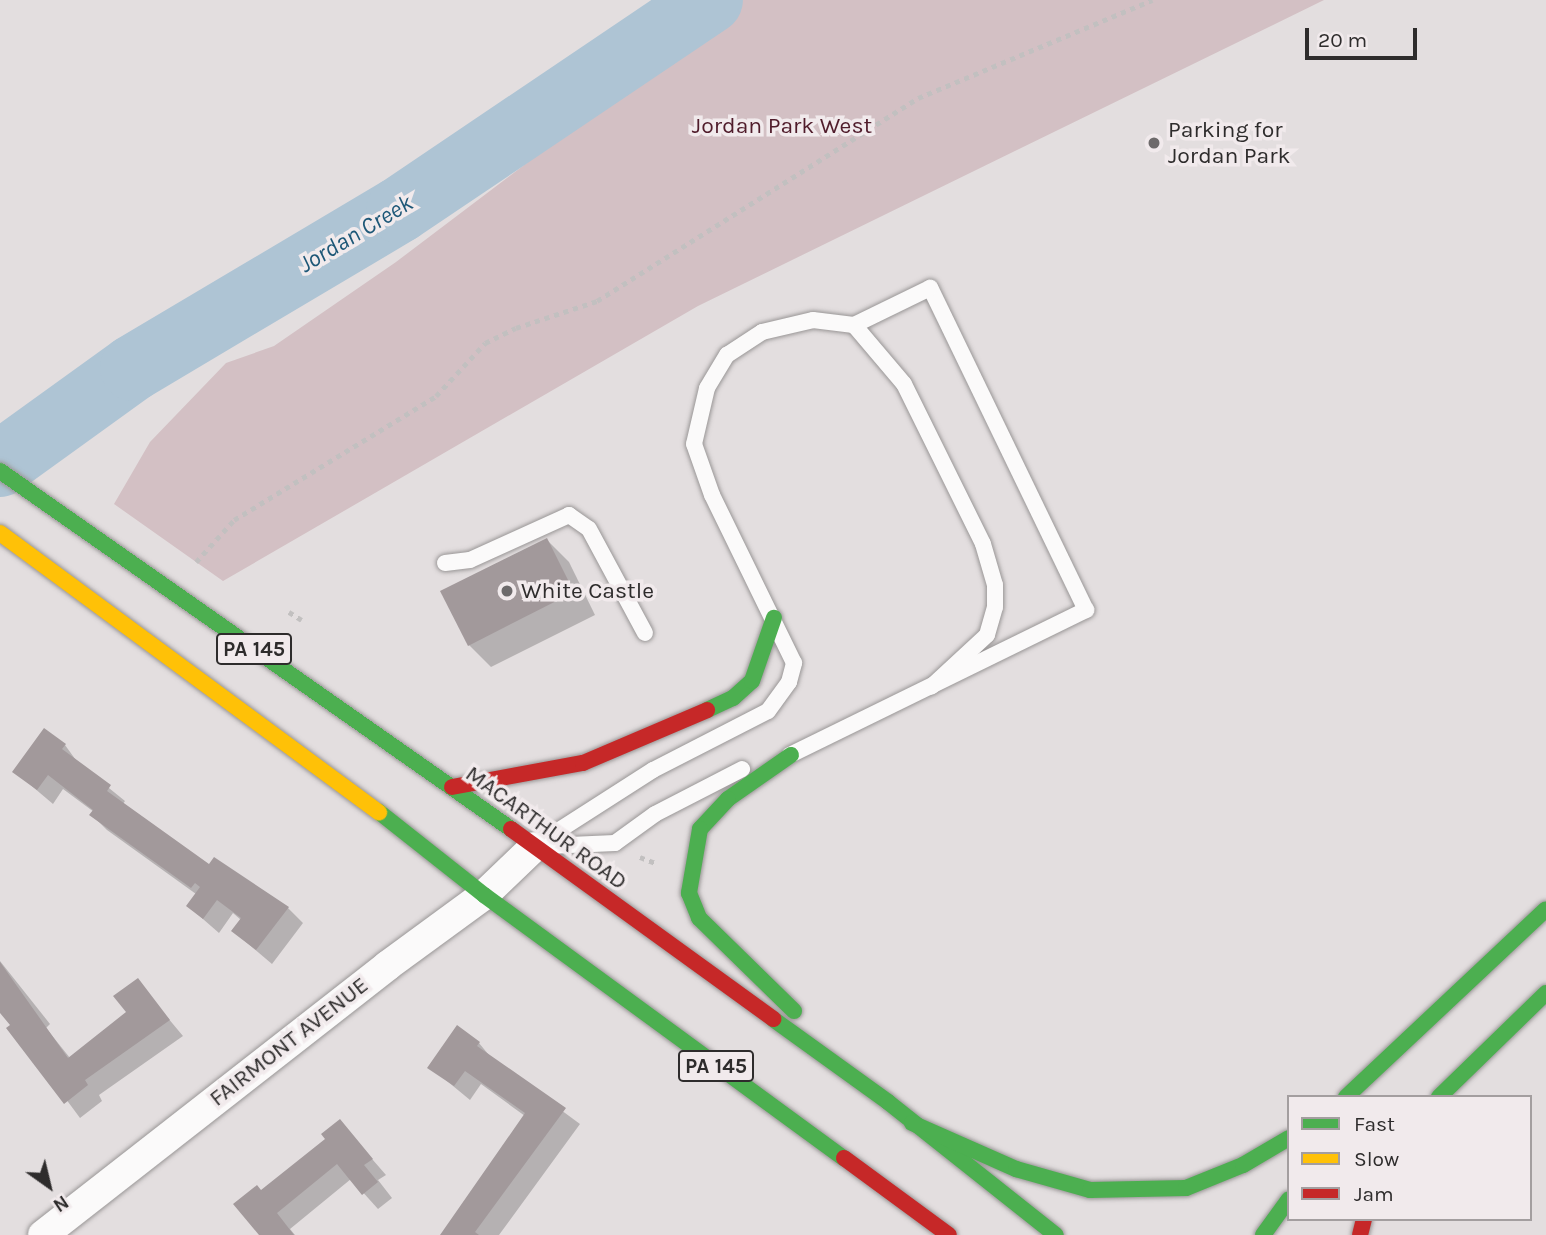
<!DOCTYPE html>
<style>
body{margin:0}
#map{position:relative;width:1546px;height:1235px;overflow:hidden;background:#e3dedf;font-family:Karla,sans-serif}
div>[style]{position:absolute}
.green>*{inset:0;background:#d3c0c4}
.shadow>*{inset:0;background:#0003}
.river>*{height:66px;margin:-33px;padding:0 33px;transform-origin:33px;border-radius:33px;background:#aec4d4}
.building>*{inset:0;background:#a2999b}
.path>*{height:4.5px;margin-top:-2.25px;transform-origin:0;background:repeating-linear-gradient(90deg,#c2c0c0 0 5px,transparent 0 10px)}
.roads{filter:drop-shadow(0 0 2px #999696) drop-shadow(0 0 2px #999696)}
.lane>*{height:16px;margin:-8px;padding:0 8px;transform-origin:8px;border-radius:8px;background:#fbfafa}
.street>*{height:30px;margin:-15px;padding:0 15px;transform-origin:15px;border-radius:15px;background:#fbfafa}
.fast>*{height:16px;margin:-8px;padding:0 8px;transform-origin:8px;border-radius:8px;background:#4caf50}
.slow>*{height:16px;margin:-8px;padding:0 8px;transform-origin:8px;border-radius:8px;background:#ffc107}
.jam>*{height:16px;margin:-8px;padding:0 8px;transform-origin:8px;border-radius:8px;background:#c62828}
.dots>*{width:19px;height:19px;translate:-50% -50%;box-sizing:border-box;border:4px solid #f1eaec;border-radius:50%}
span{translate:-50% -50%;white-space:nowrap;text-align:center;line-height:1.15;-webkit-text-stroke:7px #f1eaec;paint-order:stroke}
.shield-label span{padding:2px 5px;background:#f1eaec;border:2px solid;border-radius:5px;-webkit-text-stroke-width:0}
.shield-label{font-size:21px;color:#2e2c2c;font-weight:700}
.park-label{font-size:23px;color:#501c2b}
.poi-label{font-size:23px;color:#2e2c2c}
.left{translate:0 -50%;text-align:left}
.street-label{font-size:23px;color:#2e2c2c}
.water-label{font-size:24px;color:#1d5777;font-style:italic}
.legend{position:absolute;left:1287px;top:1095px;width:245px;height:126px;box-sizing:border-box;background:#f1eaec;border:2px solid #a39e9f;margin:0;padding:9px 12px;list-style:none;font-size:21px;color:#2e2c2c}
.legend li{display:flex;align-items:center;gap:14px;height:35px}
.legend b{width:35px;border:2px solid #a39e9f}
.north{position:absolute;left:14px;top:1151px;width:70px;height:70px;-webkit-text-stroke:5px #f1eaec;paint-order:stroke;rotate:146deg;font-size:19px;font-weight:700;line-height:28px;text-align:center;color:#2e2c2c}
.north::after{content:'';display:block;margin:auto;width:24px;height:32px;background:#2e2c2c;clip-path:polygon(50% 0,100% 100%,50% 72%,0 100%)}
.scale{position:absolute;left:1305px;top:28px;width:112px;height:32px;box-sizing:border-box;border:4px solid #2e2c2c;border-top:0;padding-left:9px;font-size:21px;line-height:24px;white-space:nowrap;color:#2e2c2c;-webkit-text-stroke:5px #f1eaec;paint-order:stroke}
</style>
<div id="map">
<div class="green">
<i style="clip-path:polygon(742px 0,1324px 0,698px 306px,223px 581px,114px 504px,150px 442px,226px 363px,274px 346px,396px 262px)"></i>
</div>
<div class="shadow">
<i style="clip-path:polygon(547px 540px,569px 562px,595px 615px,491px 667px,469px 645px)"></i>
<i style="clip-path:polygon(65px 745px,78px 763px,125px 801px,123px 804px,209px 866px,288px 908px,303px 923px,272px 964px,233px 931px,241px 920px,233px 913px,219px 933px,188px 906px,196px 894px,107px 830px,92px 815px,94px 812px,63px 789px,53px 804px,14px 771px)"></i>
<i style="clip-path:polygon(0 961px,50px 1024px,46px 1028px,70px 1058px,128px 1013px,137px 981px,183px 1036px,99px 1095px,102px 1101px,80px 1118px,0 1010px)"></i>
<i style="clip-path:polygon(479px 1043px,493px 1060px,580px 1124px,499px 1235px,442px 1235px,525px 1116px,481px 1084px,470px 1100px,430px 1067px)"></i>
<i style="clip-path:polygon(339px 1121px,386px 1175px,378px 1180px,392px 1198px,378px 1209px,351px 1179px,290px 1229px,295px 1235px,261px 1235px,262px 1192px,327px 1139px)"></i>
</div>
<div class="river">
<i style="left:0;top:464px;width:164px;rotate:-35.8deg"></i>
<i style="left:133px;top:368px;width:309px;rotate:-30.7deg"></i>
<i style="left:399px;top:210px;width:375px;rotate:-34deg"></i>
</div>
<div class="building">
<i style="clip-path:polygon(547px 538px,574px 592px,468px 646px,440px 591px)"></i>
<i style="clip-path:polygon(44px 728px,66px 744px,62px 749px,111px 785px,107px 791px,209px 864px,214px 857px,289px 907px,256px 950px,231px 931px,241px 918px,217px 900px,203px 919px,186px 906px,200px 887px,195px 883px,191px 888px,89px 815px,93px 810px,48px 775px,37px 790px,12px 772px)"></i>
<i style="clip-path:polygon(0 962px,68px 1058px,126px 1012px,113px 996px,138px 978px,170px 1020px,85px 1080px,88px 1085px,64px 1104px,6px 1028px,10px 1025px,0 1013px)"></i>
<i style="clip-path:polygon(457px 1025px,480px 1042px,477px 1046px,566px 1108px,475px 1232px,479px 1235px,440px 1235px,525px 1113px,465px 1071px,454px 1086px,427px 1068px)"></i>
<i style="clip-path:polygon(340px 1119px,373px 1159px,364px 1165px,378px 1182px,362px 1195px,337px 1164px,277px 1213px,294px 1235px,259px 1235px,233px 1204px,257px 1185px,261px 1190px,325px 1139px,321px 1134px)"></i>
</div>
<div class="path">
<i style="left:196px;top:562px;width:57px;rotate:-47.9deg"></i>
<i style="left:234px;top:520px;width:237px;rotate:-31.5deg"></i>
<i style="left:436px;top:396px;width:72px;rotate:-47.2deg"></i>
<i style="left:485px;top:343px;width:34px;rotate:-26deg"></i>
<i style="left:516px;top:328px;width:85px;rotate:-18.4deg"></i>
<i style="left:597px;top:301px;width:380px;rotate:-32.3deg"></i>
<i style="left:918px;top:98px;width:254px;rotate:-22.7deg"></i>
<i style="left:289px;top:612px;width:15px;rotate:32deg"></i>
<i style="left:640px;top:857px;width:19px;rotate:21deg"></i>
</div>
<div class="roads">
<div class="lane">
<i style="left:445px;top:563px;width:25px;rotate:-7deg"></i>
<i style="left:470px;top:560px;width:109px;rotate:-24.4deg"></i>
<i style="left:569px;top:515px;width:24px;rotate:35deg"></i>
<i style="left:589px;top:529px;width:118px;rotate:61.7deg"></i>
<i style="left:790px;top:755px;width:330px;rotate:-26.1deg"></i>
<i style="left:1086px;top:610px;width:358px;rotate:-115.8deg"></i>
<i style="left:930px;top:288px;width:85px;rotate:154deg"></i>
<i style="left:536px;top:845px;width:139px;rotate:-32.7deg"></i>
<i style="left:653px;top:770px;width:129px;rotate:-27.2deg"></i>
<i style="left:768px;top:711px;width:36px;rotate:-54deg"></i>
<i style="left:789px;top:682px;width:20px;rotate:-75deg"></i>
<i style="left:794px;top:663px;width:187px;rotate:-116deg"></i>
<i style="left:712px;top:495px;width:54px;rotate:-109.4deg"></i>
<i style="left:694px;top:444px;width:57px;rotate:-76.9deg"></i>
<i style="left:707px;top:388px;width:39px;rotate:-59deg"></i>
<i style="left:727px;top:355px;width:42px;rotate:-33.3deg"></i>
<i style="left:762px;top:332px;width:52px;rotate:-13.2deg"></i>
<i style="left:813px;top:320px;width:41px;rotate:7deg"></i>
<i style="left:854px;top:325px;width:77px;rotate:49.7deg"></i>
<i style="left:904px;top:384px;width:178px;rotate:63.7deg"></i>
<i style="left:983px;top:544px;width:43px;rotate:73.7deg"></i>
<i style="left:995px;top:585px;width:22px;rotate:90deg"></i>
<i style="left:995px;top:607px;width:29px;rotate:106deg"></i>
<i style="left:987px;top:635px;width:76px;rotate:137.1deg"></i>
<i style="left:547px;top:846px;width:68px;rotate:-2.5deg"></i>
<i style="left:615px;top:843px;width:49px;rotate:-35.9deg"></i>
<i style="left:655px;top:814px;width:98px;rotate:-27.3deg"></i>
</div>
<div class="street">
<i style="left:43px;top:1235px;width:437px;rotate:-38deg"></i>
<i style="left:387px;top:966px;width:120px;rotate:-36.2deg"></i>
<i style="left:484px;top:895px;width:69px;rotate:-43.8deg"></i>
</div>
<div class="fast">
<i style="left:0;top:471px;width:624px;rotate:35.01deg"></i>
<i style="left:707px;top:710px;width:29px;rotate:-25deg"></i>
<i style="left:733px;top:698px;width:25px;rotate:-42deg"></i>
<i style="left:752px;top:681px;width:67px;rotate:-70.8deg"></i>
<i style="left:791px;top:755px;width:77px;rotate:145.1deg"></i>
<i style="left:728px;top:799px;width:41px;rotate:133deg"></i>
<i style="left:700px;top:829px;width:65px;rotate:99.8deg"></i>
<i style="left:689px;top:893px;width:27px;rotate:68deg"></i>
<i style="left:699px;top:918px;width:133px;rotate:44.4deg"></i>
<i style="left:379px;top:812px;width:134px;rotate:38.3deg"></i>
<i style="left:484px;top:895px;width:446px;rotate:36.2deg"></i>
<i style="left:773px;top:1019px;width:142px;rotate:35.8deg"></i>
<i style="left:888px;top:1102px;width:214px;rotate:38.4deg"></i>
<i style="left:1346px;top:1097px;width:274px;rotate:-43.2deg"></i>
<i style="left:1439px;top:1097px;width:149px;rotate:-44.2deg"></i>
<i style="left:912px;top:1123px;width:114px;rotate:23.9deg"></i>
<i style="left:1016px;top:1169px;width:77px;rotate:15.8deg"></i>
<i style="left:1090px;top:1190px;width:96px;rotate:-1.2deg"></i>
<i style="left:1186px;top:1188px;width:61px;rotate:-22deg"></i>
<i style="left:1243px;top:1165px;width:53px;rotate:-30.4deg"></i>
<i style="left:1263px;top:1235px;width:44px;rotate:-54.2deg"></i>
</div>
<div class="slow">
<i style="left:0;top:533px;width:471px;rotate:36.4deg"></i>
</div>
<div class="jam">
<i style="left:452px;top:787px;width:133px;rotate:-10.4deg"></i>
<i style="left:583px;top:763px;width:135px;rotate:-23.1deg"></i>
<i style="left:511px;top:829px;width:324px;rotate:35.9deg"></i>
<i style="left:844px;top:1158px;width:130px;rotate:36.3deg"></i>
<i style="left:1360px;top:1235px;width:16px;rotate:-76deg"></i>
</div>
</div>
<div class="dots">
<i style="left:1154px;top:143px;background:#6d6a6b"></i>
<i style="left:507px;top:591px;background:#6d6a6b"></i>
</div>
<div class="shield-label">
<span style="left:254px;top:649px">PA 145</span>
<span style="left:716px;top:1066px">PA 145</span>
</div>
<div class="park-label">
<span style="left:782px;top:126px">Jordan Park West</span>
</div>
<div class="poi-label">
<span class="left" style="left:1168px;top:143px">Parking for<br>Jordan Park</span>
<span class="left" style="left:521px;top:591px">White Castle</span>
</div>
<div class="street-label">
<span style="left:546px;top:828px;rotate:36deg">MACARTHUR ROAD</span>
<span style="left:289px;top:1042px;rotate:-38deg">FAIRMONT AVENUE</span>
</div>
<div class="water-label">
<span style="left:356px;top:234px;rotate:-31deg">Jordan Creek</span>
</div>
<ul class="legend">
<li><b style="height:9px;background:#4caf50"></b>Fast</li>
<li><b style="height:9px;background:#ffc107"></b>Slow</li>
<li><b style="height:9px;background:#c62828"></b>Jam</li>
</ul>
<div class="north">N</div>
<div class="scale">20 m</div>
</div>
